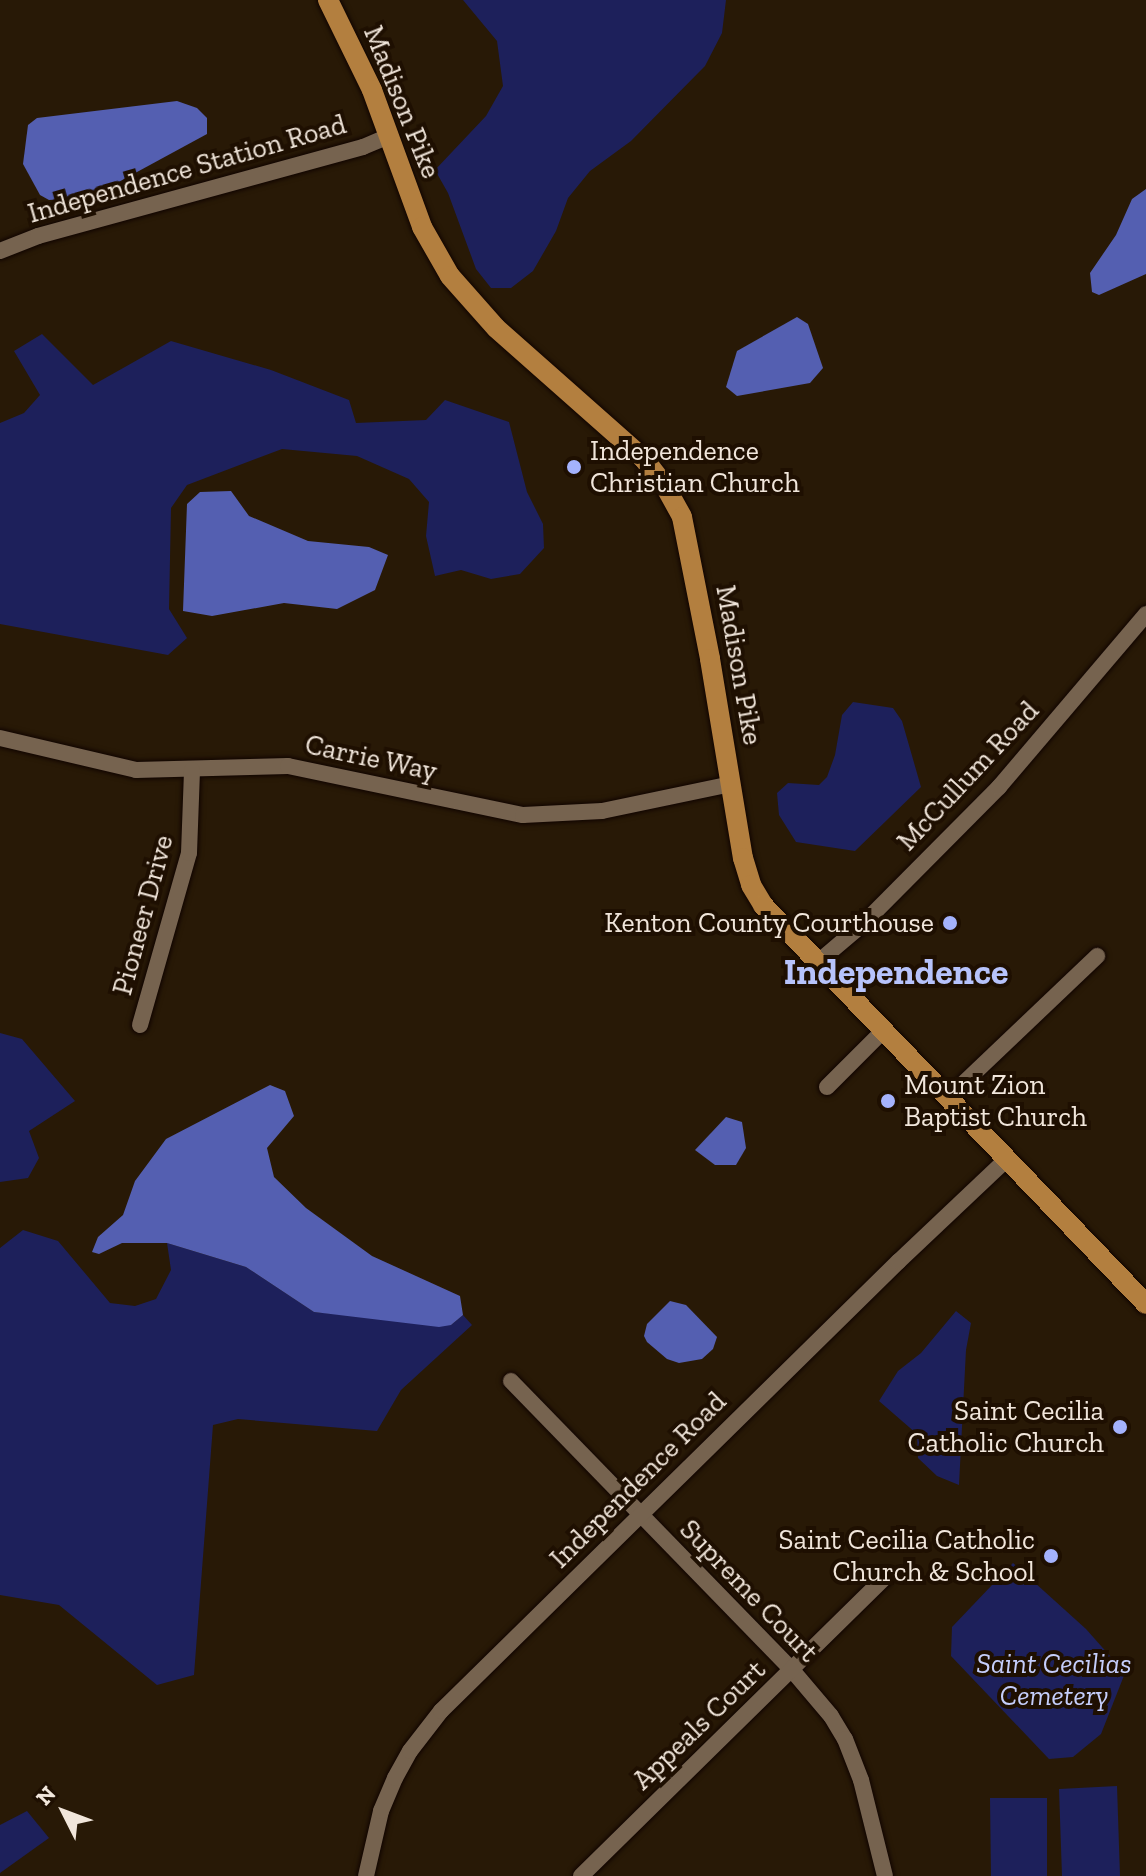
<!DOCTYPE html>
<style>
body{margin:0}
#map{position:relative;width:1146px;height:1876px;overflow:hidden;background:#281906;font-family:"Zilla Slab",serif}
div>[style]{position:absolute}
.green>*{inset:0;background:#1d205b}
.water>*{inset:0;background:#545fb1}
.roads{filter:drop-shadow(0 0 2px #100400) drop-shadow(0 0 2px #100400)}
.minor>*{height:16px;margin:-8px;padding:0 8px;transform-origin:8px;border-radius:8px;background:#76634f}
.major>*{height:20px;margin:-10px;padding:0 10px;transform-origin:10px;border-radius:10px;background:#b37f3f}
.dots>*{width:22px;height:22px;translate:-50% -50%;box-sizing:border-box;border:4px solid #1e0f01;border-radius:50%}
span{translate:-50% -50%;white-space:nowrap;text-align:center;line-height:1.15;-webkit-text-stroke:8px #1e0f01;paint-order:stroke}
.street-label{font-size:28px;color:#f1e6db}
.poi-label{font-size:28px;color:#f1e6db}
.left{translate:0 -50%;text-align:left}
.right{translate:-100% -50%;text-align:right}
.park-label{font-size:28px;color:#c5cefb;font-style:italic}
.district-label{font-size:36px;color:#b7c3fb;font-weight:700}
.north{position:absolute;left:24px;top:1772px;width:80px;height:80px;-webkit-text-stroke:6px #1e0f01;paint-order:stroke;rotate:312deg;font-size:22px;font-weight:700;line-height:32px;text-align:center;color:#f1e6db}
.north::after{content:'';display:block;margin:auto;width:28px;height:36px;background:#f1e6db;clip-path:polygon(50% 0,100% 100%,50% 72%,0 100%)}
</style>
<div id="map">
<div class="green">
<i style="clip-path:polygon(463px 0,726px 0,722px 33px,705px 66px,631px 141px,590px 171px,568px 198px,556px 231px,533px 271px,511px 288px,491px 288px,476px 269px,448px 193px,435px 170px,486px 116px,503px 86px,497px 41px)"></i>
<i style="clip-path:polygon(42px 334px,93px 385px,171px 341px,271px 370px,349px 400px,356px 423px,426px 420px,445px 400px,509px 422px,527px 492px,543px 524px,544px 548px,520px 574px,491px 579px,461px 570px,435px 576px,426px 536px,429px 502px,409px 479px,357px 456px,282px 449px,187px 485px,171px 508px,169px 609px,187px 638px,168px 655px,0 624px,0 423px,24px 413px,40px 395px,14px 351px)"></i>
<i style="clip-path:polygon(853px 702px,893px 708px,902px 721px,921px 787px,855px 851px,796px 842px,779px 815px,777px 793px,788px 783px,819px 785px,827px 777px,835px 755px,842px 715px)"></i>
<i style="clip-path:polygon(0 1033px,22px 1039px,75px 1101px,29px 1131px,39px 1158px,28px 1178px,0 1182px)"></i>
<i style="clip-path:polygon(23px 1230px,58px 1241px,110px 1303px,135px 1306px,156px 1299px,171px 1270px,167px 1243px,246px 1267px,314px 1312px,451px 1325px,463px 1315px,472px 1325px,401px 1390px,377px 1431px,238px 1419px,213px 1425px,194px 1675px,157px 1685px,59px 1605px,0 1595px,0 1248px)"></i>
<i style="clip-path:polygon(956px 1311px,971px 1323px,966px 1350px,959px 1485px,937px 1476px,918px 1458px,917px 1434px,879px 1401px,898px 1371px,921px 1353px)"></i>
<i style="clip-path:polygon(1013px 1563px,1086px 1629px,1125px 1673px,1101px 1734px,1073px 1757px,1049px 1759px,951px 1656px,952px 1627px)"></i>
<i style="clip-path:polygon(1117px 1786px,1120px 1876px,1062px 1876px,1059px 1789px)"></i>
<i style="clip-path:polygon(990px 1798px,1047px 1798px,1047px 1876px,991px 1876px)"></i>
<i style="clip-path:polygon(27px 1811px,49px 1838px,0 1873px,0 1825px)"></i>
</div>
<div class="water">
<i style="clip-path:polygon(177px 101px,197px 108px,207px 118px,207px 134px,91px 197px,49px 200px,40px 195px,23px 164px,28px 125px,37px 118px)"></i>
<i style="clip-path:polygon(1146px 189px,1146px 274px,1099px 295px,1092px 292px,1090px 273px,1116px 235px,1132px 199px)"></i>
<i style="clip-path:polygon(797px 317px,808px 324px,823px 368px,810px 383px,737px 396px,726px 387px,737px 351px)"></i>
<i style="clip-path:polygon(231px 491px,249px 516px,308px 541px,369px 547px,388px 555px,375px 590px,337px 609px,284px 603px,212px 616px,183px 611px,187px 504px,200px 492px)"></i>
<i style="clip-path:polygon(270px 1085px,285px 1091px,294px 1116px,267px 1148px,274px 1177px,306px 1208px,372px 1256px,460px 1296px,463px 1315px,451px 1325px,439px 1327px,314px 1312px,246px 1267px,167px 1243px,122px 1243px,99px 1254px,92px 1252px,98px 1237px,123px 1215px,135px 1181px,166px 1139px)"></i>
<i style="clip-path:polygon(726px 1117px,742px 1122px,746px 1148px,736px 1165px,715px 1165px,695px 1150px)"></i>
<i style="clip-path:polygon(670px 1301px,686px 1305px,717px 1337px,713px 1349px,702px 1359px,679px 1363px,667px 1359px,647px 1342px,644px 1336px,647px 1324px)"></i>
</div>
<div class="roads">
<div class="minor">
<i style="left:0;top:251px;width:41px;rotate:-21.5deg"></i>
<i style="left:38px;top:236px;width:337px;rotate:-15.3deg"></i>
<i style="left:363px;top:147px;width:26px;rotate:-23deg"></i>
<i style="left:0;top:738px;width:140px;rotate:13.2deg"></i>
<i style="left:136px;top:770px;width:152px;rotate:-1.5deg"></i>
<i style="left:288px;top:766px;width:240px;rotate:11.8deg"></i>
<i style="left:523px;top:815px;width:79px;rotate:-2.9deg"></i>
<i style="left:602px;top:811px;width:132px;rotate:-11.8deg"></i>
<i style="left:817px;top:963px;width:60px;rotate:-40.3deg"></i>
<i style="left:863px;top:924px;width:193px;rotate:-45.2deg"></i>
<i style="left:999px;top:787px;width:227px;rotate:-49.6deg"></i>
<i style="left:140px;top:1025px;width:179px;rotate:-74.1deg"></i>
<i style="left:189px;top:853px;width:83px;rotate:-87.9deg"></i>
<i style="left:827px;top:1087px;width:79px;rotate:-45deg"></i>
<i style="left:948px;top:1098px;width:206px;rotate:-43.6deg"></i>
<i style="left:511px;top:1381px;width:403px;rotate:45.8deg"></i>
<i style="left:792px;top:1670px;width:60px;rotate:49.7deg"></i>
<i style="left:831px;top:1716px;width:27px;rotate:59deg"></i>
<i style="left:845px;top:1739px;width:44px;rotate:68.7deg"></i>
<i style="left:861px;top:1780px;width:99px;rotate:76deg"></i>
<i style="left:366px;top:1876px;width:67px;rotate:-77deg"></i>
<i style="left:381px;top:1811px;width:36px;rotate:-67deg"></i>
<i style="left:395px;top:1778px;width:31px;rotate:-61deg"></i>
<i style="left:410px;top:1751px;width:51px;rotate:-52.2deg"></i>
<i style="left:441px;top:1711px;width:642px;rotate:-44.5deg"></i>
<i style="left:899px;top:1261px;width:149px;rotate:-43.4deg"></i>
<i style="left:581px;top:1876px;width:428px;rotate:-44.5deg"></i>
</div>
<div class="major">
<i style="left:328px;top:0;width:100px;rotate:63.9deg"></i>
<i style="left:372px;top:90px;width:146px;rotate:69.9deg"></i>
<i style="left:422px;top:227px;width:56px;rotate:60.3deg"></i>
<i style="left:450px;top:276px;width:69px;rotate:48.5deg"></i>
<i style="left:496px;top:328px;width:198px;rotate:41.5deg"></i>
<i style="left:644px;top:459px;width:34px;rotate:52deg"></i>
<i style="left:665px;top:486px;width:35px;rotate:61deg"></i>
<i style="left:682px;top:517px;width:145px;rotate:78.8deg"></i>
<i style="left:710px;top:659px;width:202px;rotate:80.6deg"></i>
<i style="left:743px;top:858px;width:28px;rotate:73deg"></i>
<i style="left:751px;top:885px;width:23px;rotate:59deg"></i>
<i style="left:763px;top:905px;width:553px;rotate:46.17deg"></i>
</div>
</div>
<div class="dots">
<i style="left:574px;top:467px;background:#a4b2fc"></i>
<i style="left:950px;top:923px;background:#a4b2fc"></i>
<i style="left:888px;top:1101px;background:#a4b2fc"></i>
<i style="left:1120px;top:1427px;background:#a4b2fc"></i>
<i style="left:1051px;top:1556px;background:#a4b2fc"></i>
</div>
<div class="street-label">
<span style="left:402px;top:102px;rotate:68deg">Madison Pike</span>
<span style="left:187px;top:169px;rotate:-16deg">Independence Station Road</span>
<span style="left:739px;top:665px;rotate:80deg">Madison Pike</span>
<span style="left:371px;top:758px;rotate:12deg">Carrie Way</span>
<span style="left:968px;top:776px;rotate:-47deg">McCullum Road</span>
<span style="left:143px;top:915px;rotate:-75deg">Pioneer Drive</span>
<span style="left:638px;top:1480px;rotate:-45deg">Independence Road</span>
<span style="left:749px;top:1591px;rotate:46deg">Supreme Court</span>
<span style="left:699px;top:1725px;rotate:-44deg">Appeals Court</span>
</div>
<div class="poi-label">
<span class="left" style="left:590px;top:467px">Independence<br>Christian Church</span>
<span class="right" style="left:934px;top:923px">Kenton County Courthouse</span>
<span class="left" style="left:904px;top:1101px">Mount Zion<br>Baptist Church</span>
<span class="right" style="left:1104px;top:1427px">Saint Cecilia<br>Catholic Church</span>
<span class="right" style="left:1035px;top:1556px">Saint Cecilia Catholic<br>Church &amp; School</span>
</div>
<div class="park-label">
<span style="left:1054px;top:1680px">Saint Cecilias<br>Cemetery</span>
</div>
<div class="district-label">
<span style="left:896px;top:972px">Independence</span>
</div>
<div class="north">N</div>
</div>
